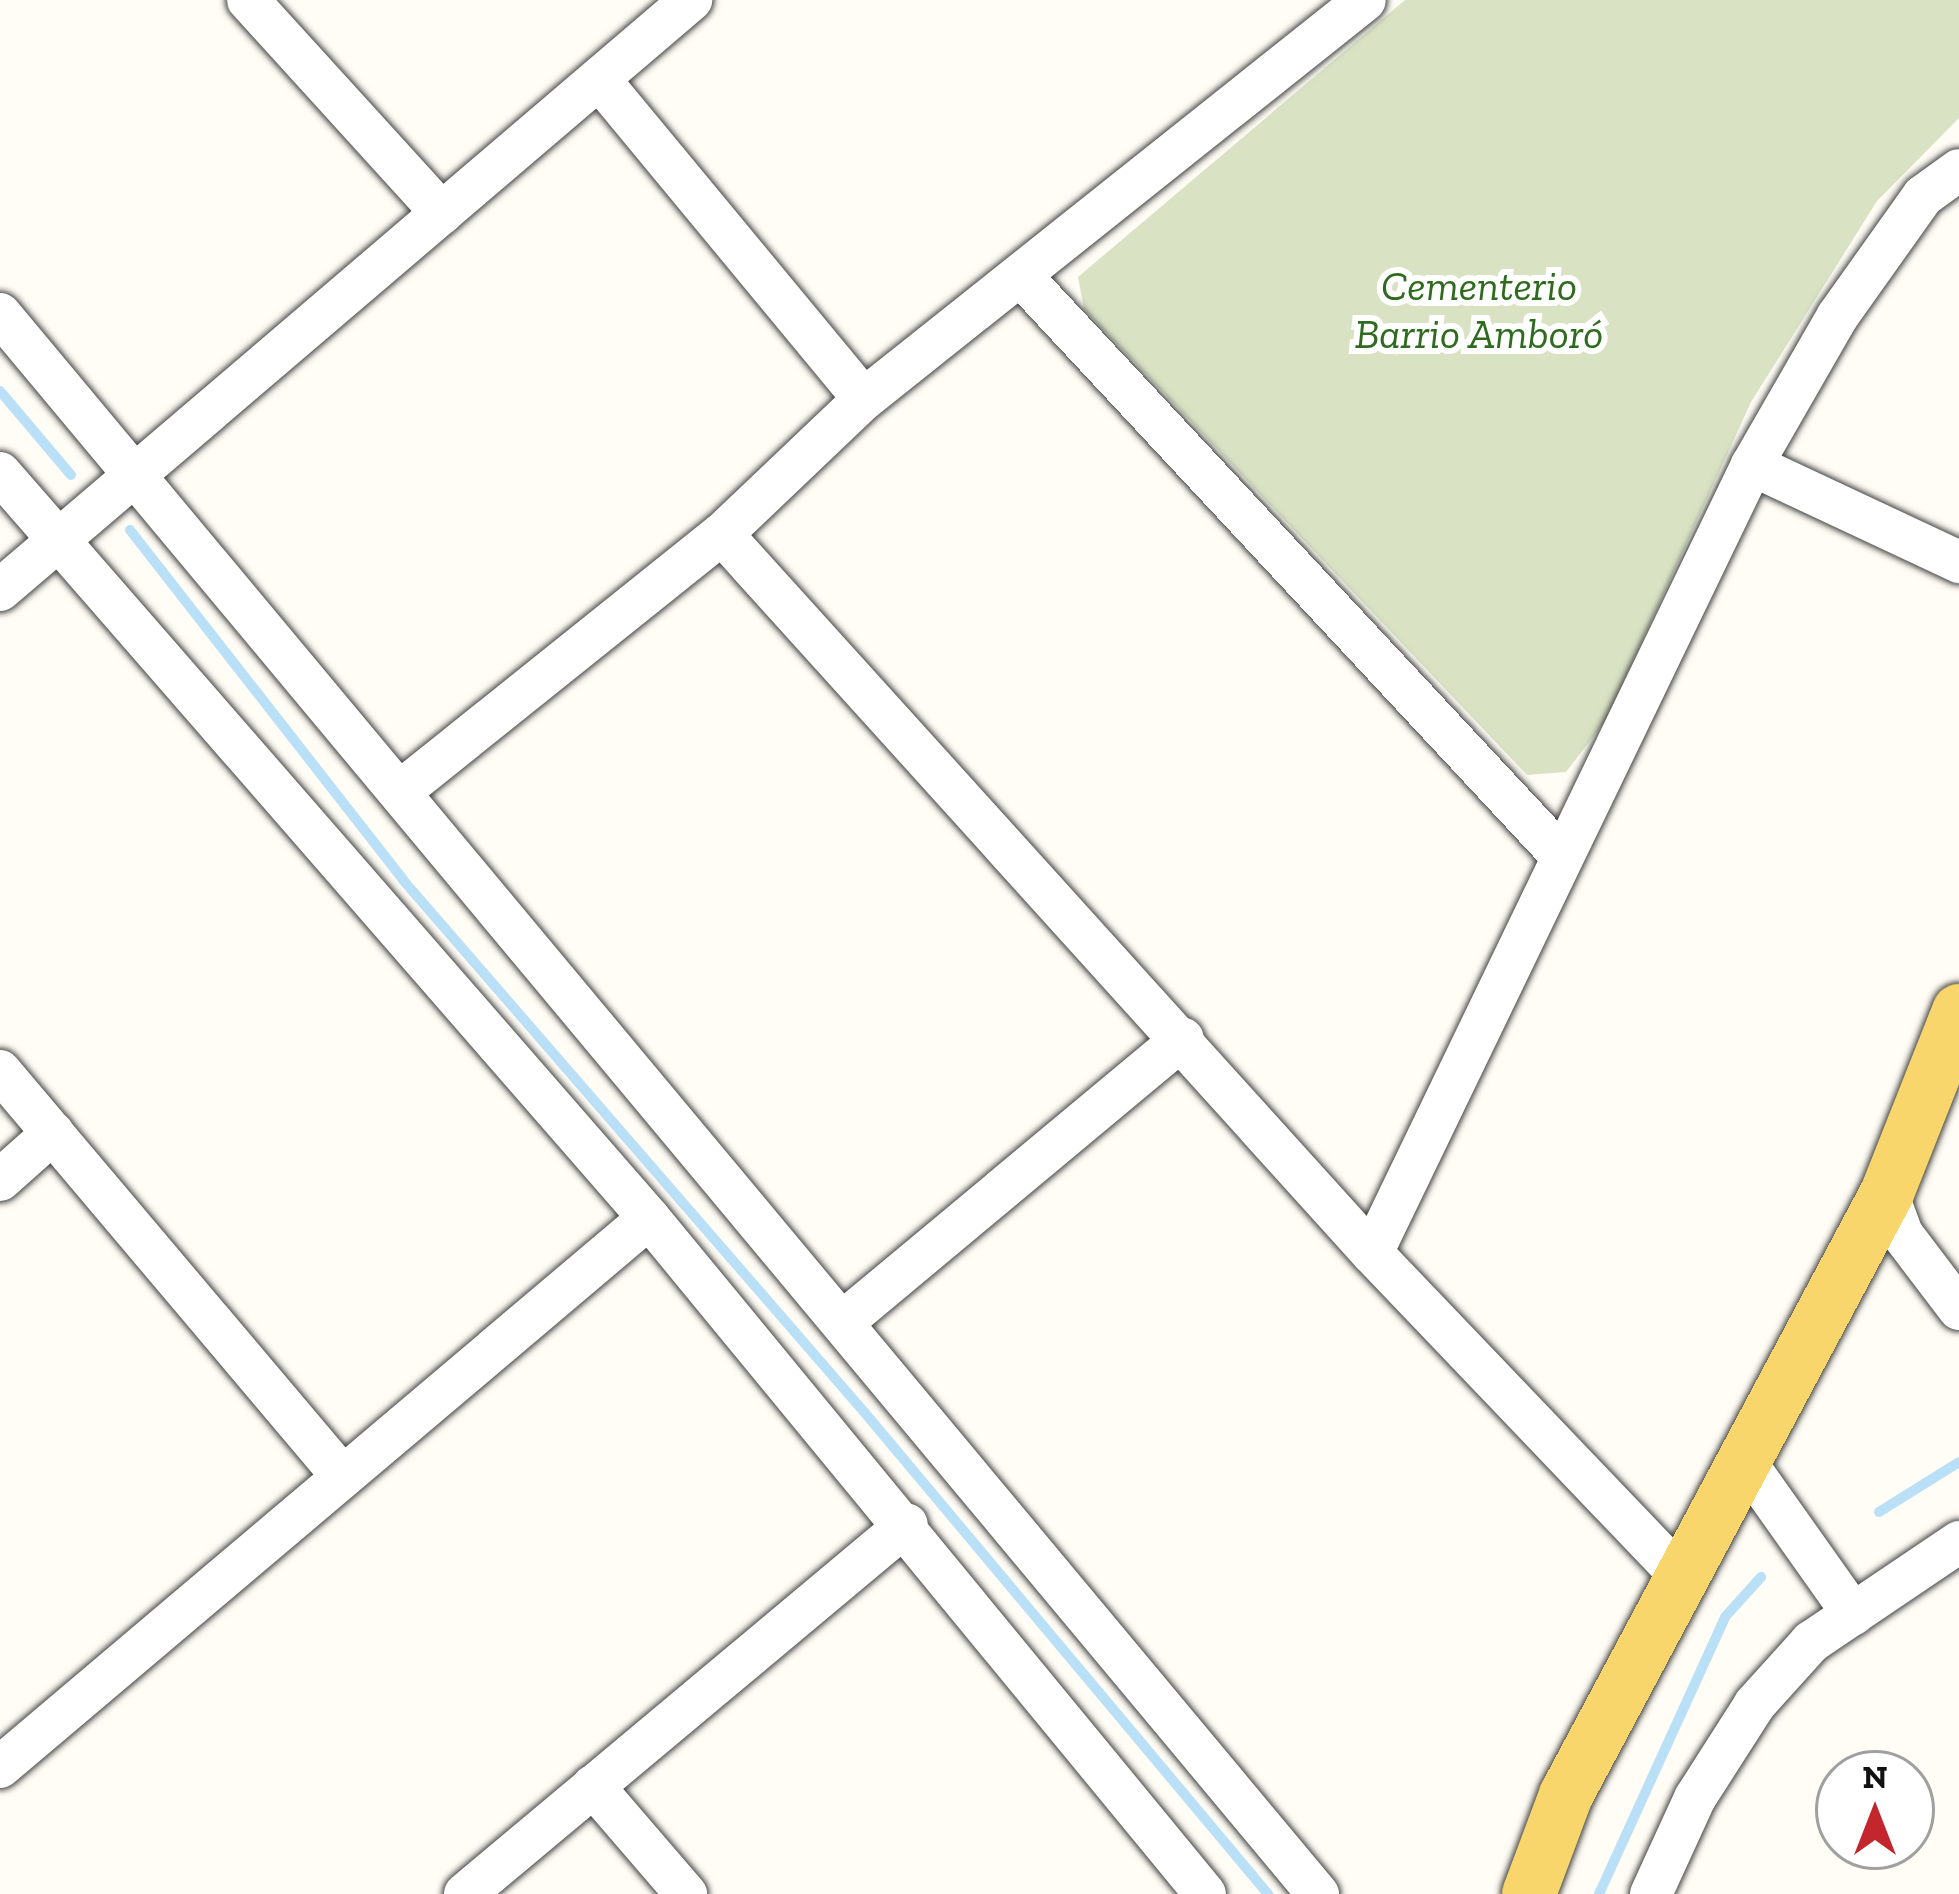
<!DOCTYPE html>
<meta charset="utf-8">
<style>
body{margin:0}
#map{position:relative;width:1959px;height:1894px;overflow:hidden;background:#fffdf5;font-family:"Zilla Slab",serif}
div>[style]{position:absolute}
.cemetery>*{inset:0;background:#d9e3c4}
.stream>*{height:10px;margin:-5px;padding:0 5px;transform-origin:5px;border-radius:5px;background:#b9e0f7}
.roads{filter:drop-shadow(0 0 3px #444) drop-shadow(0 0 3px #444)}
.minor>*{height:42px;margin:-21px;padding:0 21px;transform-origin:21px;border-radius:21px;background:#fff}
.major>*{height:54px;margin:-27px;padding:0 27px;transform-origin:27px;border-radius:27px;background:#f9d66b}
span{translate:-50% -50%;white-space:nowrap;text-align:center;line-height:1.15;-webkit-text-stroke:12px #fff;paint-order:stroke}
.park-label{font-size:42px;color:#2f6b1f;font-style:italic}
.north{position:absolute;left:1815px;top:1750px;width:120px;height:120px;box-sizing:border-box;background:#fff;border:3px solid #a0a0a0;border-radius:50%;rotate:0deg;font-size:33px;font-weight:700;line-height:48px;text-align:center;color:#111}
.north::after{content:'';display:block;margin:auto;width:42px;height:54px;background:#c4262e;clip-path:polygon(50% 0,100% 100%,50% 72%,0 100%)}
</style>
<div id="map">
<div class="cemetery">
<i style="clip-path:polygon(1405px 0,1959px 0,1959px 118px,1877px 201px,1751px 402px,1606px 720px,1566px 772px,1527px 775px,1084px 309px,1078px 277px)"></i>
</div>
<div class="stream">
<i style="left:0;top:391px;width:110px;rotate:49.8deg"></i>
<i style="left:130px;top:530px;width:444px;rotate:52deg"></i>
<i style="left:403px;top:880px;width:705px;rotate:49.08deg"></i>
<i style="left:865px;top:1413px;width:628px;rotate:50.04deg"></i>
<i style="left:1879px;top:1512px;width:94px;rotate:-32deg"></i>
<i style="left:1599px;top:1894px;width:304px;rotate:-65.5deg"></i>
<i style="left:1725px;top:1617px;width:54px;rotate:-48deg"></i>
</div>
<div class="roads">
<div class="minor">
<i style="left:248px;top:0;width:288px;rotate:47.7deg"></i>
<i style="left:599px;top:79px;width:415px;rotate:50.4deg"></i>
<i style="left:1022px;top:277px;width:787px;rotate:47.01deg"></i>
<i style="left:0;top:314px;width:2058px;rotate:50.17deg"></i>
<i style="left:1752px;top:465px;width:229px;rotate:25.1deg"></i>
<i style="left:0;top:473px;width:988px;rotate:48.94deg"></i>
<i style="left:649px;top:1218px;width:875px;rotate:50.56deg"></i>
<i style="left:722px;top:534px;width:969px;rotate:47.89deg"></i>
<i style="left:1372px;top:1253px;width:451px;rotate:46.3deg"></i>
<i style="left:0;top:590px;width:909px;rotate:-40.49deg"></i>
<i style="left:402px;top:790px;width:410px;rotate:-38.7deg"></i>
<i style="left:722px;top:534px;width:196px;rotate:-43.6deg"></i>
<i style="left:864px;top:399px;width:640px;rotate:-38.53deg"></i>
<i style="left:0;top:1071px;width:531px;rotate:49.81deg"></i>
<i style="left:0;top:1180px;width:71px;rotate:-41.6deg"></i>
<i style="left:1887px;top:1193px;width:44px;rotate:69.9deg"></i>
<i style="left:1902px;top:1234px;width:94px;rotate:52.8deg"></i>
<i style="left:1372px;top:1253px;width:875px;rotate:-64.26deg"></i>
<i style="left:1752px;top:465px;width:171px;rotate:-60.1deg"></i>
<i style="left:1837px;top:317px;width:148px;rotate:-54.6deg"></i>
<i style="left:1923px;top:196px;width:44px;rotate:-35.8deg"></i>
<i style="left:844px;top:1321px;width:441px;rotate:-39.8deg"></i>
<i style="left:1744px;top:1460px;width:189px;rotate:54.7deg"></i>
<i style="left:0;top:1767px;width:850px;rotate:-40.23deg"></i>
<i style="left:593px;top:1786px;width:143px;rotate:49.3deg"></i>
<i style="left:465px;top:1894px;width:576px;rotate:-39.93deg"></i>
<i style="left:1651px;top:1894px;width:106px;rotate:-65.4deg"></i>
<i style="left:1695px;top:1798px;width:112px;rotate:-57.4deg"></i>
<i style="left:1755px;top:1704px;width:84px;rotate:-47.9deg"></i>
<i style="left:1811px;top:1642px;width:179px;rotate:-34deg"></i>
</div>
<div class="major">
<i style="left:1529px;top:1894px;width:106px;rotate:-69.5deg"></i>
<i style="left:1566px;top:1795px;width:682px;rotate:-61.93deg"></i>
<i style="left:1887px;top:1193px;width:196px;rotate:-68.4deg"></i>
</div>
</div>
<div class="park-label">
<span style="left:1479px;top:310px">Cementerio<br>Barrio Amboró</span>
</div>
<div class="north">N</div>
</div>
